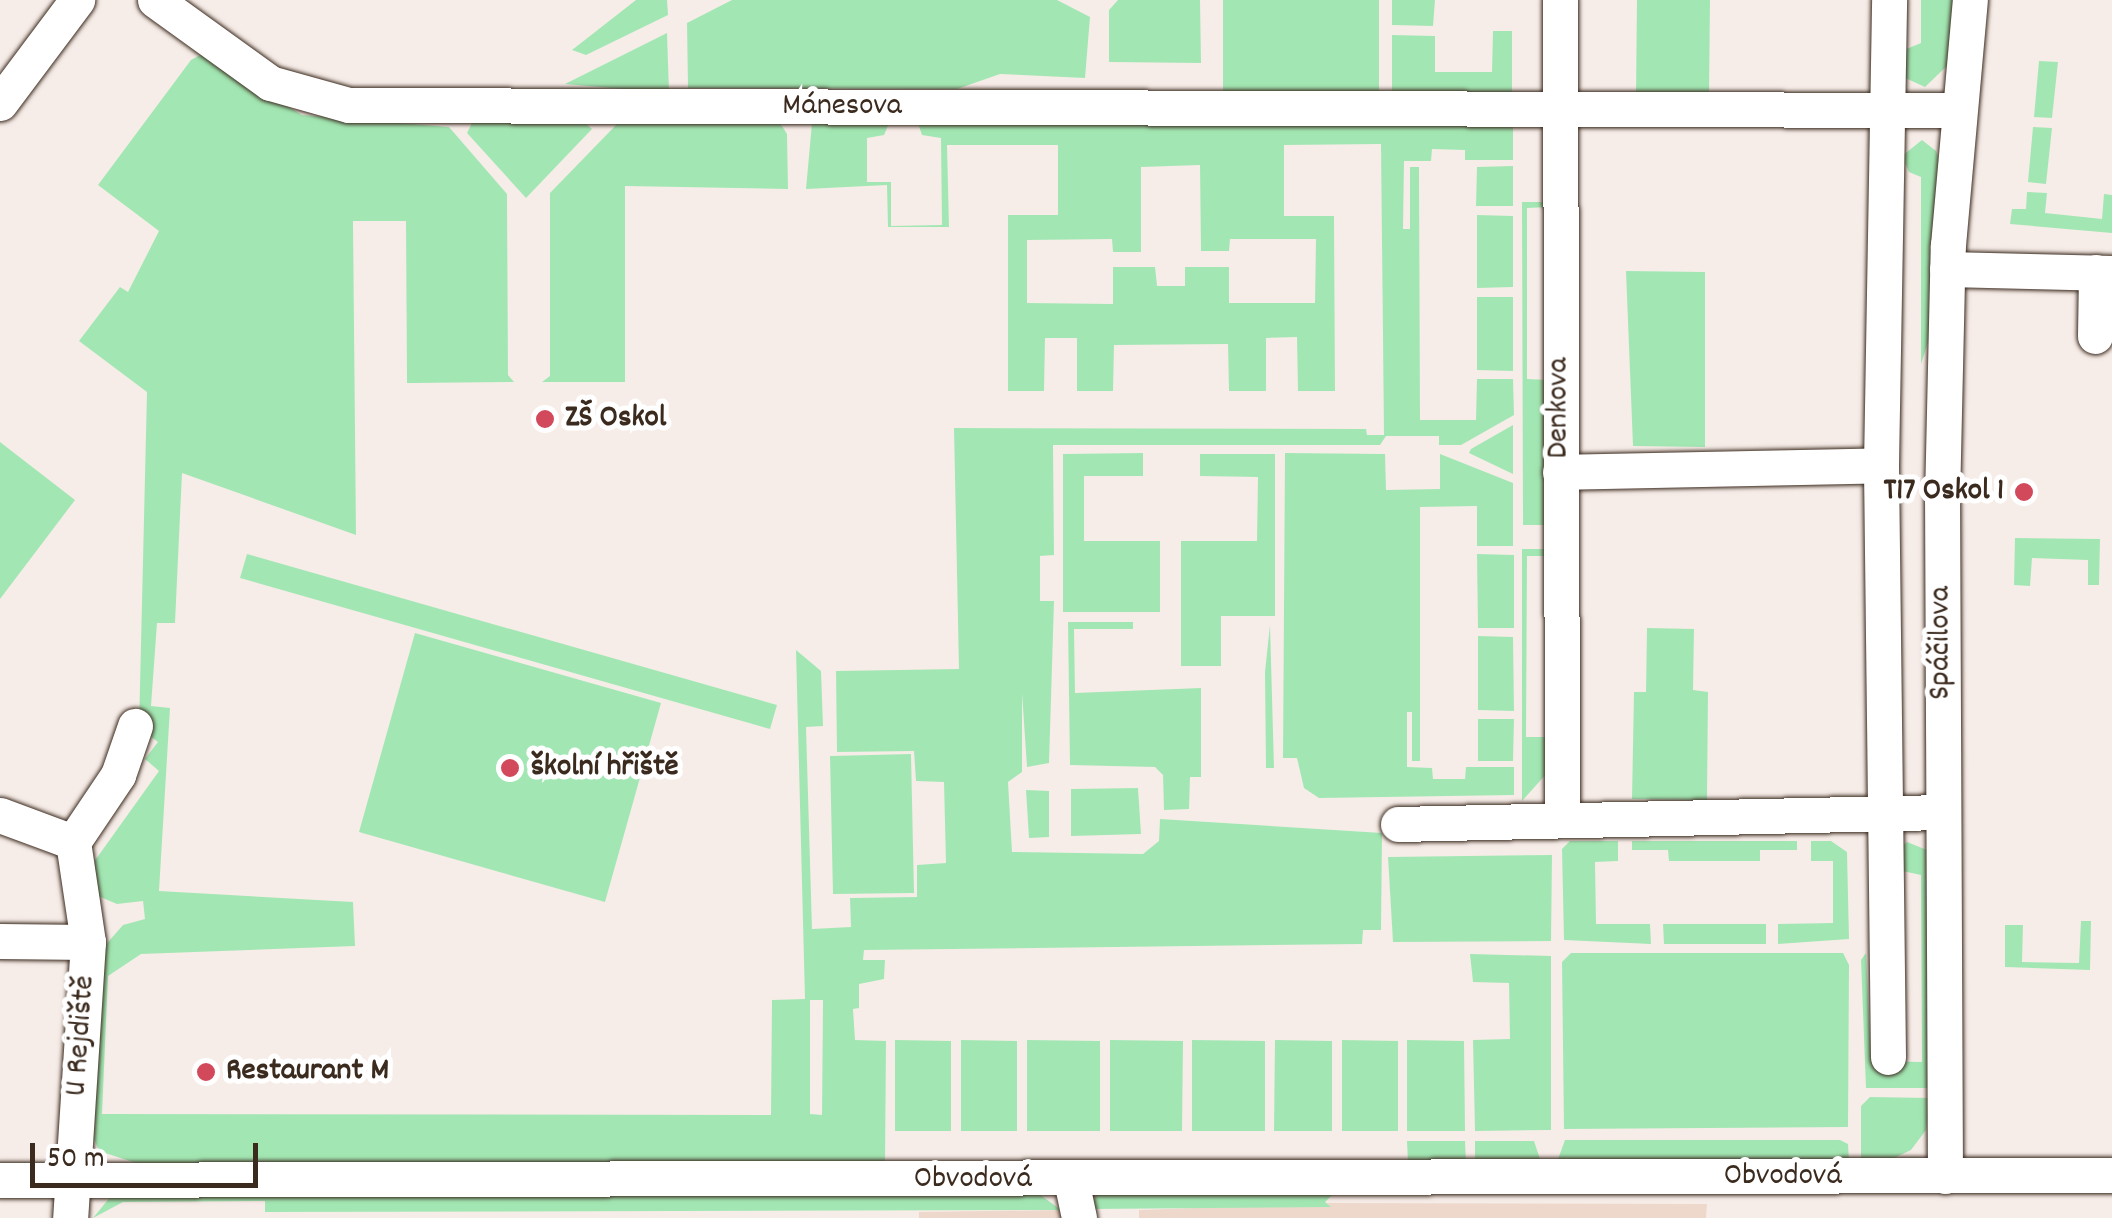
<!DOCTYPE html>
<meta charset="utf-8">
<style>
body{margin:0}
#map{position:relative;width:2112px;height:1218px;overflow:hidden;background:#f7ede8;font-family:Dekko,sans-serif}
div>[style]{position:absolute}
.built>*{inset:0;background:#eed8cc}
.green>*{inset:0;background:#a2e7b3}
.roads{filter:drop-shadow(0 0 2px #3b2a1e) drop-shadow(0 0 2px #3b2a1e)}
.minor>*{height:35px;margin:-17.5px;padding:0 17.5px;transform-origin:17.5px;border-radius:17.5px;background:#fff}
.dots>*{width:28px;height:28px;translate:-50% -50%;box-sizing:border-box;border:5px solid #fff;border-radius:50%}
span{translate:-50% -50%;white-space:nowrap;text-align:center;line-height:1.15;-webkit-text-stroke:10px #fff;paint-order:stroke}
.street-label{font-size:32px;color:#3b2a1e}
.poi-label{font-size:32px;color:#3b2a1e;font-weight:700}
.left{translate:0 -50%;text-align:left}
.right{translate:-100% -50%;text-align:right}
.scale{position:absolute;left:30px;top:1143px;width:228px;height:45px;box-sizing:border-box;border:5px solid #3b2a1e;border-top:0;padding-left:12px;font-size:30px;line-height:35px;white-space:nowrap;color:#3b2a1e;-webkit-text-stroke:8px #fff;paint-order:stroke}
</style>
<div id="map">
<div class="built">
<i style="clip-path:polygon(1331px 1203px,1707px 1204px,1706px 1218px,1139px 1218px,1139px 1210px)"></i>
<i style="clip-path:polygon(1061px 1210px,1062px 1218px,919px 1218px,919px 1212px)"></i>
</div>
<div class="green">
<i style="clip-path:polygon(636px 0,667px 0,668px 15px,586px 55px,572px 50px)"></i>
<i style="clip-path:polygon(732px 0,1057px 0,1090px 17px,1085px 78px,1000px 74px,957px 89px,688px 88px,687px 23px)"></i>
<i style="clip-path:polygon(1118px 0,1200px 0,1201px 63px,1109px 62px,1109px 10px)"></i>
<i style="clip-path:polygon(1223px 0,1379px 0,1379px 92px,1223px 94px)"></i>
<i style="clip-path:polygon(1392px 0,1435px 0,1433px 26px,1392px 25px)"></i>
<i style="clip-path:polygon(1637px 0,1710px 0,1709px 95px,1636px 94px)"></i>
<i style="clip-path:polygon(1921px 0,1958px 0,1951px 62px,1925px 87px,1901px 76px,1904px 50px,1921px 43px)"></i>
<i style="clip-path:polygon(1493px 31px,1512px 31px,1512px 94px,1392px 96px,1392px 35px,1435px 36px,1435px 72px,1492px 72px)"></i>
<i style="clip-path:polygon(667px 33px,669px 93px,565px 84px)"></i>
<i style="clip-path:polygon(evenodd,202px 54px,302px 115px,449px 127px,507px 194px,508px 375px,514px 382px,407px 383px,406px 221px,353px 221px,356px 535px,182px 473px,175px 623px,157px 623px,151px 706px,170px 708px,159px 891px,353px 902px,355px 946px,141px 954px,108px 976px,102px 1114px,771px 1115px,772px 1000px,805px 999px,796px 650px,821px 671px,823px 726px,806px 727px,812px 929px,851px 927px,850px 898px,917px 897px,917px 865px,946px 863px,944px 782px,916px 781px,914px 751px,837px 752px,836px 671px,959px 669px,954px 428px,1366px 429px,1367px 435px,1384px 435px,1381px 144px,1284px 145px,1284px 216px,1334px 216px,1335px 391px,1298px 391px,1297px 337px,1266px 338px,1266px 391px,1229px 391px,1228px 344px,1114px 345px,1113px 391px,1077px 391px,1077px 338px,1045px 338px,1044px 391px,1008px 391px,1008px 215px,1058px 215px,1058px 145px,947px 145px,949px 227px,888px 227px,887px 185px,806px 189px,812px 123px,889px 123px,884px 135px,867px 138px,867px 182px,891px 182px,891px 226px,942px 225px,941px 138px,922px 135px,918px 123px,1513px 122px,1513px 160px,1465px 160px,1465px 150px,1432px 149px,1431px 161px,1404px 161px,1403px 229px,1410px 229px,1410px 167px,1419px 167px,1420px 420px,1476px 420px,1477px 379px,1513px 379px,1514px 415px,1461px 445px,1439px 445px,1439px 436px,1386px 436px,1380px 445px,1053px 445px,1054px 555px,1040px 556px,1040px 601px,1054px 601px,1049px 763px,1027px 767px,1022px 693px,1022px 772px,1008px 782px,1012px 852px,1143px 854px,1159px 841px,1160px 819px,1382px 833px,1381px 930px,1363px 930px,1362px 944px,864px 950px,863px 960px,885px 960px,884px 979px,859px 984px,859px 1008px,853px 1009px,855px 1040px,886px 1041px,885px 1163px,136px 1163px,99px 1151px,94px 1139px,102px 949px,123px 925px,145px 919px,143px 901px,117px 904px,98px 896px,91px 866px,159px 771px,145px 759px,158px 742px,139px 728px,147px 392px,79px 341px,120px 287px,128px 292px,159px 231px,98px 185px,191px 60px,202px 54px,1200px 165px,1201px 251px,1229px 251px,1230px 239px,1316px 239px,1315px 303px,1229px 303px,1229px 267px,1185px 267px,1185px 286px,1157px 286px,1155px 267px,1113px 267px,1113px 304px,1027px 303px,1027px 240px,1112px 239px,1113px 252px,1141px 252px,1141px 167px,1200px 165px,202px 54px,810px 1000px,823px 1000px,822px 1115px,810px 1114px,810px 1000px)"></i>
<i style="clip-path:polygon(2039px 61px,2058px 62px,2052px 118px,2034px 117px)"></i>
<i style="clip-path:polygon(472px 123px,585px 123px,592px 129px,526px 198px,467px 133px)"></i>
<i style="clip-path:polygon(618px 123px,780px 123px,787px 134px,788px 189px,625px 186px,625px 382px,542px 382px,550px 376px,550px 193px)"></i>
<i style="clip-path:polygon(2033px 127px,2052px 128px,2046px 184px,2028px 182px)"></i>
<i style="clip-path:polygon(1922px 140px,1936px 151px,1942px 167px,1933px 327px,1921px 364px,1921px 177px,1909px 172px,1902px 156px)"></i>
<i style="clip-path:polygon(1513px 166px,1513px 206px,1476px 206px,1477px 167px)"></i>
<i style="clip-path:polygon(2027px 192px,2047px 193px,2045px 213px,2102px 219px,2104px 194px,2112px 195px,2112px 233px,2010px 224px,2012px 209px,2026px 209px)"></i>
<i style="clip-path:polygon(1522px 202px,1548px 202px,1548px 207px,1527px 208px,1527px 379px,1548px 380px,1549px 525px,1523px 525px)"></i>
<i style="clip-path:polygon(1477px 215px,1513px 216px,1513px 287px,1477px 288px)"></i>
<i style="clip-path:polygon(1626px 271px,1705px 272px,1705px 447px,1633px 446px)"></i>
<i style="clip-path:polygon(1477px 297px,1513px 297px,1513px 371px,1477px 370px)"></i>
<i style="clip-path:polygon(1513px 425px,1513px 474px,1469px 453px,1471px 449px)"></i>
<i style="clip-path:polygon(0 442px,75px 500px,0 599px)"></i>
<i style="clip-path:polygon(1143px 453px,1143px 476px,1084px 476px,1084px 541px,1160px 541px,1160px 612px,1063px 612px,1063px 454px)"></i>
<i style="clip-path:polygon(1285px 453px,1385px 454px,1386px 490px,1440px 489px,1440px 454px,1513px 483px,1513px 546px,1477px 546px,1477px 506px,1420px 507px,1420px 761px,1412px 761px,1412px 712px,1407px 712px,1407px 767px,1432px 768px,1433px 779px,1465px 779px,1466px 767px,1514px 767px,1514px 795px,1319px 798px,1304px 788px,1297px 758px,1283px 758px)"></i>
<i style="clip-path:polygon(1200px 454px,1275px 454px,1275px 616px,1221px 616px,1221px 666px,1181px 666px,1181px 541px,1257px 541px,1258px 477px,1200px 476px)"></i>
<i style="clip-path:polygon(2015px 538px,2100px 539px,2099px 585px,2088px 585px,2088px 560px,2032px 558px,2030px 586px,2014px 585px)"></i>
<i style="clip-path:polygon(1522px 549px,1548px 549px,1548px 556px,1527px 556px,1526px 737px,1549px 737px,1548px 772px,1522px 801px)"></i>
<i style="clip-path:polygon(247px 554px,777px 705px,770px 729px,240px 578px)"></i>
<i style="clip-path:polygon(1477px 554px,1514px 555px,1514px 628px,1478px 628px)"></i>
<i style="clip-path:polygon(1068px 622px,1133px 622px,1133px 629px,1074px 629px,1075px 693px,1201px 688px,1201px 777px,1190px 777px,1189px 809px,1164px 810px,1163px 775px,1155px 767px,1070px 765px)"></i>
<i style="clip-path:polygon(1270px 625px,1274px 768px,1266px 768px,1265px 672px)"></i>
<i style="clip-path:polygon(1647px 628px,1694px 629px,1693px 690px,1708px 692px,1707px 800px,1632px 799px,1634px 692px,1646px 692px)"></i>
<i style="clip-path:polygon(415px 633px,661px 703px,605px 902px,359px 832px)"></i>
<i style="clip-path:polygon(1478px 636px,1513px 637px,1514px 711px,1478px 710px)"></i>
<i style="clip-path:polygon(1478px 719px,1514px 719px,1513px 761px,1478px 761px)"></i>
<i style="clip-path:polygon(911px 754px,914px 893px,833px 894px,830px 756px)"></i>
<i style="clip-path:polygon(1138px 788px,1141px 834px,1071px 836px,1071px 789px)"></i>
<i style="clip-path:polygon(1026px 790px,1049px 791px,1049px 837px,1029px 838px)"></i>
<i style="clip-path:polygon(1570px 841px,1618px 841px,1618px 861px,1595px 862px,1596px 924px,1650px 924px,1651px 944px,1564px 940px,1562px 849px)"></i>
<i style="clip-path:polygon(1632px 841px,1797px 841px,1797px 850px,1760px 850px,1760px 861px,1669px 861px,1668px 850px,1632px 850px)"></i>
<i style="clip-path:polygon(1811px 841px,1831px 841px,1847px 852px,1849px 939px,1778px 944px,1778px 924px,1833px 923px,1833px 861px,1811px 861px)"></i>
<i style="clip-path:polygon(1907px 842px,1927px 850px,1931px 1088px,1866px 1088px,1861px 960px,1866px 953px,1871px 1061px,1922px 1062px,1921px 875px,1898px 870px,1900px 847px)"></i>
<i style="clip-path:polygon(1552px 855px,1551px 941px,1393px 942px,1388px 857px)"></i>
<i style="clip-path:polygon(2081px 921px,2091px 921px,2090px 970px,2005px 967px,2005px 925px,2023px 925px,2022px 962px,2079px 963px)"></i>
<i style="clip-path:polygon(1663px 924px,1766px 924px,1766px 944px,1664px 944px)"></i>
<i style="clip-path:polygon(1571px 953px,1843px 953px,1849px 965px,1848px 1127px,1564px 1129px,1562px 962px)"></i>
<i style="clip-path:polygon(1470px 954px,1551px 956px,1551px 1130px,1475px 1131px,1473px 1040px,1510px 1039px,1509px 983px,1473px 982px)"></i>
<i style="clip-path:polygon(895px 1040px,951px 1041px,951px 1131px,895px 1131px)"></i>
<i style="clip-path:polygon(961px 1040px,1017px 1041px,1017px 1131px,961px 1131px)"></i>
<i style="clip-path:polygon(1027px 1040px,1100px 1041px,1100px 1131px,1027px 1131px)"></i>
<i style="clip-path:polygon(1110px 1040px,1183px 1041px,1182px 1131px,1110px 1131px)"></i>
<i style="clip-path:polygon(1192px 1040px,1265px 1041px,1265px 1131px,1192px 1131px)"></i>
<i style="clip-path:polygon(1275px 1040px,1332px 1041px,1332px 1131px,1274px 1131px)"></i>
<i style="clip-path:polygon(1342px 1040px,1398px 1041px,1398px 1131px,1342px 1131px)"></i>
<i style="clip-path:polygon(1407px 1040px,1464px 1041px,1465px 1131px,1407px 1131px)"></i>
<i style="clip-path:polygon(1870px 1097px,1931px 1098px,1926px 1130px,1911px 1150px,1890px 1160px,1861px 1162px,1861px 1106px)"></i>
<i style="clip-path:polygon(1565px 1140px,1840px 1140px,1848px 1144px,1849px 1162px,1557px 1162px)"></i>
<i style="clip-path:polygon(1407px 1141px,1465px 1141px,1466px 1163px,1408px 1163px)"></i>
<i style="clip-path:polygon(1475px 1141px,1534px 1141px,1541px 1162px,1475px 1163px)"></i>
<i style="clip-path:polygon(1035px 1191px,1061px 1210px,265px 1212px,265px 1201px,123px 1202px,93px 1218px,111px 1196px)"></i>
<i style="clip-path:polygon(1334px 1193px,1325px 1202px,1331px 1207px,1089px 1209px,1097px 1194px)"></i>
</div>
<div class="roads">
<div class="minor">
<i style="left:155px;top:0;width:142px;rotate:35.8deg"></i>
<i style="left:270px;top:83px;width:82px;rotate:15.6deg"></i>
<i style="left:349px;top:105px;width:1610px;rotate:0.18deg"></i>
<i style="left:1560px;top:0;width:817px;rotate:89.86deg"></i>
<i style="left:0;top:103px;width:129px;rotate:-53.2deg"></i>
<i style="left:1947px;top:269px;width:165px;rotate:1.4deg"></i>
<i style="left:2095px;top:336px;width:64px;rotate:-89.1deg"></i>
<i style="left:1560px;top:472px;width:321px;rotate:-1.2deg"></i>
<i style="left:0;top:815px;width:78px;rotate:20.3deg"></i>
<i style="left:1398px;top:824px;width:545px;rotate:-1.26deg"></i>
<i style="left:0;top:941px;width:88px;rotate:0.7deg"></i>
<i style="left:88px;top:942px;width:277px;rotate:93.7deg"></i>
<i style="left:88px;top:942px;width:101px;rotate:-98.5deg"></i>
<i style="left:73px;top:842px;width:81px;rotate:-56.1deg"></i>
<i style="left:118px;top:775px;width:52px;rotate:-70.9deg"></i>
<i style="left:1888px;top:1057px;width:592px;rotate:-90.68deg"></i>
<i style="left:1881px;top:465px;width:465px;rotate:-89deg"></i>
<i style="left:1945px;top:1176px;width:676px;rotate:-90.25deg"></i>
<i style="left:1942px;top:500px;width:255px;rotate:-88.7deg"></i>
<i style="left:1948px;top:245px;width:246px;rotate:-84.9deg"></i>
<i style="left:0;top:1180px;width:2112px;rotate:-0.14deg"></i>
<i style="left:1071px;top:1180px;width:39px;rotate:78deg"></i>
</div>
</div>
<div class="dots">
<i style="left:545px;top:419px;background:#d1495b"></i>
<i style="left:2024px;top:492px;background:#d1495b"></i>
<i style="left:510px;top:768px;background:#d1495b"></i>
<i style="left:206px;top:1072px;background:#d1495b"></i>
</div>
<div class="street-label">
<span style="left:842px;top:107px">Mánesova</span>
<span style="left:1560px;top:408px;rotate:-90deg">Denkova</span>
<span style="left:1942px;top:643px;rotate:-90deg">Spáčilova</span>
<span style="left:82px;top:1036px;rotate:-86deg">U Rejdiště</span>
<span style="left:1783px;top:1177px">Obvodová</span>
<span style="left:973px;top:1180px">Obvodová</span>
</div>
<div class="poi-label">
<span class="left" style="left:565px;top:419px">ZŠ Oskol</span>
<span class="right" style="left:2004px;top:492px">T17 Oskol 1</span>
<span class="left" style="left:530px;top:768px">školní hřiště</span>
<span class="left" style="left:226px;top:1072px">Restaurant M</span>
</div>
<div class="scale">50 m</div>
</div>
